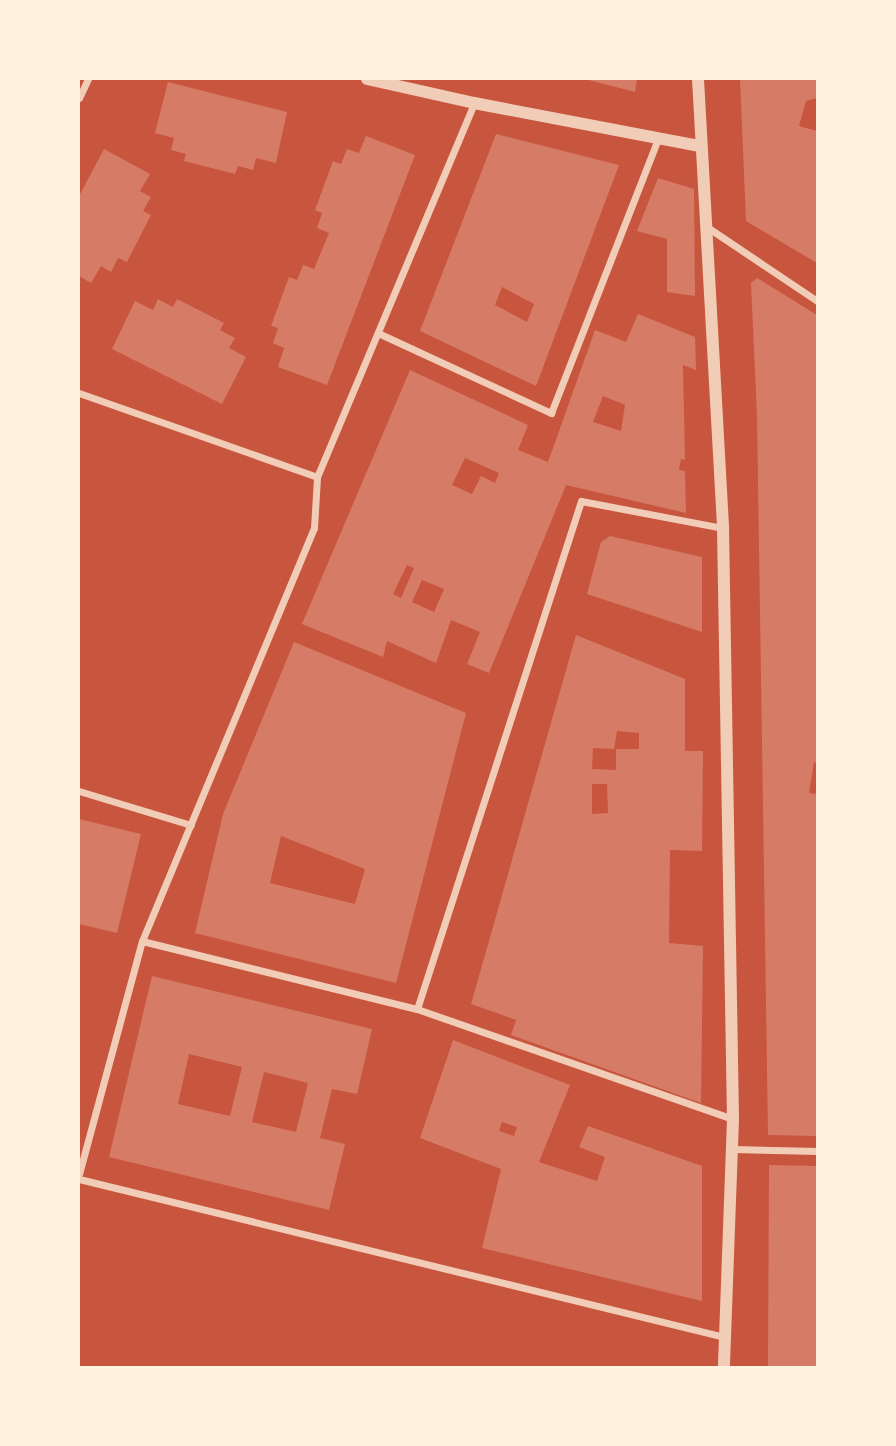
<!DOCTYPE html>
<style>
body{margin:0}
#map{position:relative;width:896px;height:1446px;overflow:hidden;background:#c8553d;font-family:Signika,sans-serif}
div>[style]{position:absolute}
.building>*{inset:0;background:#d67c66}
.minor>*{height:7px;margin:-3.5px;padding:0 3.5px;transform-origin:3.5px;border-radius:3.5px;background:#f1ccb7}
.tertiary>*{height:12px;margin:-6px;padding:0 6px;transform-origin:6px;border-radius:6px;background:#f1ccb7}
span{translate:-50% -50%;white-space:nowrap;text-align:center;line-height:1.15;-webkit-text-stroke:6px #fff3e0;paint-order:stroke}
.frame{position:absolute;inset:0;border:80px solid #fff3e0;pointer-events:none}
</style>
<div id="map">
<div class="building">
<i style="clip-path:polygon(585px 79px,637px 79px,635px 92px)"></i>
<i style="clip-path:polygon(740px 79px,817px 79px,817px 98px,806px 101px,799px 126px,817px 131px,817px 263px,746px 221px)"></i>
<i style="clip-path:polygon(168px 82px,287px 112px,276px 163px,256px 158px,253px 170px,238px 166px,235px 174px,184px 161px,186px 154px,171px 150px,174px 138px,155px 133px)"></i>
<i style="clip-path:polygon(evenodd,496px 134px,619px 165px,536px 386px,420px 331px,496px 134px,502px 287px,534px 304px,527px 322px,495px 305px,502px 287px)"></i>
<i style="clip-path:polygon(366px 136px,415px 155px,327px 385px,278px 367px,284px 348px,273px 343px,278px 328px,271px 326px,289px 277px,297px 280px,303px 265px,314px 269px,329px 233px,317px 228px,322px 213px,315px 210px,333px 161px,341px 164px,347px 149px,359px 153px)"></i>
<i style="clip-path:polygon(104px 149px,150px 174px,140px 191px,151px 197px,143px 211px,151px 215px,127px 262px,118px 258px,111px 272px,101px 266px,91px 283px,79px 276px,79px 196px)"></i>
<i style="clip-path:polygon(658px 178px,694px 189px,695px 296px,667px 292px,667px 239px,637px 231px)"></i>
<i style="clip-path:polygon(757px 278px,817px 315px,817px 763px,814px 762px,809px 793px,817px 794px,817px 1136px,768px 1135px,757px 416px,751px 283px)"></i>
<i style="clip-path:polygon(158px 299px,173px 307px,177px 299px,224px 323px,220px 330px,235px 338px,229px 348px,246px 357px,222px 404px,112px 349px,135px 301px,153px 310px)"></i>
<i style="clip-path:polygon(evenodd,638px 314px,695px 337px,696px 370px,683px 365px,685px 460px,681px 459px,679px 470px,685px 471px,686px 513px,566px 485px,489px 673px,467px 664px,480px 632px,451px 620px,436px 663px,387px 641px,383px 657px,302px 624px,410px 370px,528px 425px,518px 450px,548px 462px,595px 330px,626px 342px,638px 314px,603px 396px,625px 405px,621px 431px,593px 422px,603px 396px,638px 314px,465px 458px,499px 473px,495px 483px,481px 476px,472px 494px,452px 485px,465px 458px,638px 314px,407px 565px,414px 568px,401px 598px,393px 594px,407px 565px,638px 314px,422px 580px,444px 589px,434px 612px,412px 602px,422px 580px)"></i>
<i style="clip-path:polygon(610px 536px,702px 557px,702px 632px,587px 594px,601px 542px)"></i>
<i style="clip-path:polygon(evenodd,576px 635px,685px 679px,685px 751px,703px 751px,702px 851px,670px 850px,669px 943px,703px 946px,701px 1103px,511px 1035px,516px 1020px,471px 1004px,576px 635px,617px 731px,639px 733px,639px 749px,616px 749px,616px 770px,592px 769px,593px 748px,614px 749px,617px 731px,576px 635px,592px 784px,607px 784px,608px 813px,592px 814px,592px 784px)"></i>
<i style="clip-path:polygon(evenodd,294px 642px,466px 713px,396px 983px,195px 933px,223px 814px,294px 642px,281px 836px,365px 869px,355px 904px,270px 883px,281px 836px)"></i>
<i style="clip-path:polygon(79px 819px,141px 834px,117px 933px,79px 924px)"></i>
<i style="clip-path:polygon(evenodd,152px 976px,372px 1029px,357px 1094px,332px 1089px,320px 1138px,345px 1144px,329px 1210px,109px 1157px,152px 976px,189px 1054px,242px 1067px,230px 1116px,178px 1104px,189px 1054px,152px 976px,264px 1072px,308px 1083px,296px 1132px,252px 1122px,264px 1072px)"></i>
<i style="clip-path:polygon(evenodd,453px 1040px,570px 1085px,539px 1162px,597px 1181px,605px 1157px,579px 1147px,588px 1126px,702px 1166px,702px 1301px,482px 1248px,501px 1169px,420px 1138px,453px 1040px,502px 1122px,517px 1127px,514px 1136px,499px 1131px,502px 1122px)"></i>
<i style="clip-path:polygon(769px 1165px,817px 1166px,817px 1367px,768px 1367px)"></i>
</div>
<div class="minor">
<i style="left:79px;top:98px;width:21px;rotate:-65deg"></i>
<i style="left:707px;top:227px;width:133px;rotate:33.9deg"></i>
<i style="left:378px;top:333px;width:191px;rotate:24.8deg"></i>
<i style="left:551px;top:413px;width:295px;rotate:-68.7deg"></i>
<i style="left:79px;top:393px;width:252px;rotate:19.4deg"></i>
<i style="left:79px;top:791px;width:117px;rotate:16.9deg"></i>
<i style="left:142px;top:941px;width:283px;rotate:13.9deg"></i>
<i style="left:417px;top:1009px;width:335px;rotate:19.2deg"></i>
<i style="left:417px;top:1009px;width:534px;rotate:-72.11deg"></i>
<i style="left:581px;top:501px;width:145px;rotate:10.8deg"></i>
<i style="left:732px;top:1149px;width:85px;rotate:1.3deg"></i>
<i style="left:79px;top:1174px;width:241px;rotate:-74.9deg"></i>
<i style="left:142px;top:941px;width:447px;rotate:-67.4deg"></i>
<i style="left:314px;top:528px;width:51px;rotate:-86.6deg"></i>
<i style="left:317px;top:477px;width:406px;rotate:-67.2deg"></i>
<i style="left:79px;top:1179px;width:664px;rotate:13.76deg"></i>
</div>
<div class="tertiary">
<i style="left:367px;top:79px;width:110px;rotate:12.6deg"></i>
<i style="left:474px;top:103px;width:230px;rotate:10.8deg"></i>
<i style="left:698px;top:79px;width:450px;rotate:86.8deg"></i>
<i style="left:723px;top:528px;width:591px;rotate:89.03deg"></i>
<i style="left:733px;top:1119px;width:248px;rotate:92.1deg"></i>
</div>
<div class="frame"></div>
</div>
